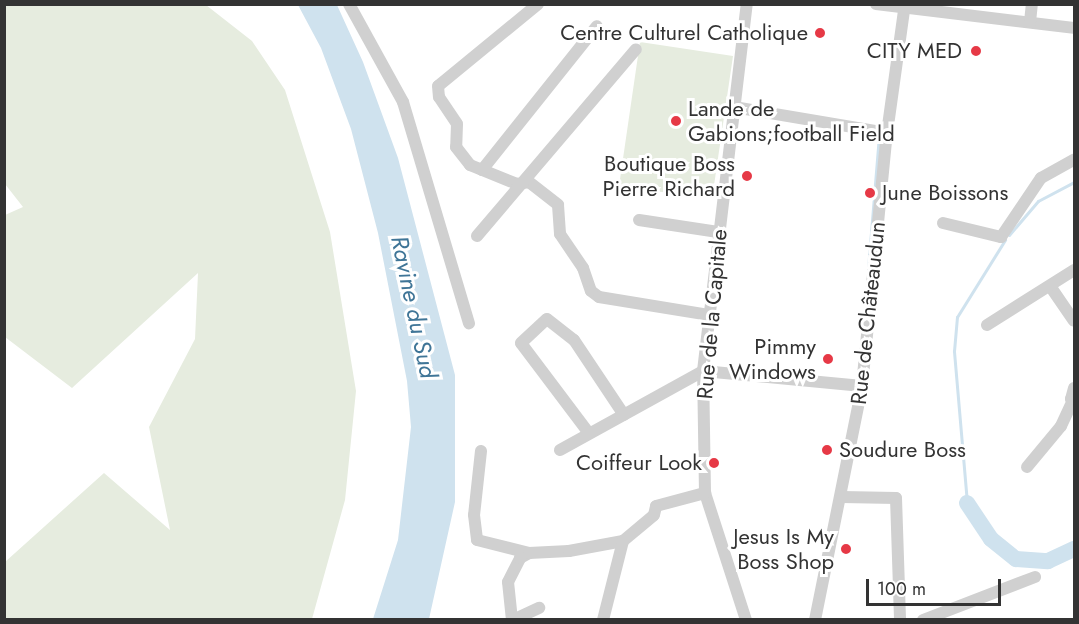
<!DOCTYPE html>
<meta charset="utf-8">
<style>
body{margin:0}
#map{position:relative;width:1079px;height:624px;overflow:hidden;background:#fff;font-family:Jost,sans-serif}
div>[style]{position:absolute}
.green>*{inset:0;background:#e6ecdf}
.water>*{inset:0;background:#cfe2ee}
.stream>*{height:3px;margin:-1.5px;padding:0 1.5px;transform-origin:1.5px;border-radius:1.5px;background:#cfe2ee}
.river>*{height:16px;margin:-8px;padding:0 8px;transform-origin:8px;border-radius:8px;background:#cfe2ee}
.minor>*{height:12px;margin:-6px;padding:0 6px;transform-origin:6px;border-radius:6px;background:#d0d0d0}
.dots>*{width:16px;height:16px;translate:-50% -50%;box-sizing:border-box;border:3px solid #fff;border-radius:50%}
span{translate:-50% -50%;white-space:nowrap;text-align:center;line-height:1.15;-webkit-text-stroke:6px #fff;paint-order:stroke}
.poi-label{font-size:22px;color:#333}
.right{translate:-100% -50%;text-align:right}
.left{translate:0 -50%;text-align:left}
.street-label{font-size:22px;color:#333}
.water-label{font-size:24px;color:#3f7597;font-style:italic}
.frame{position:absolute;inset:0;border:6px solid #333;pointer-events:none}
.scale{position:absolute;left:866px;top:579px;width:135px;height:27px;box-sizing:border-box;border:3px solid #333;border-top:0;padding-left:8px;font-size:18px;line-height:21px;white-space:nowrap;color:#333;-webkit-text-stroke:4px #fff;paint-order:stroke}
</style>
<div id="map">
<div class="green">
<i style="clip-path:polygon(5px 4px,206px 5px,252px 41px,285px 90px,330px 232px,356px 391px,345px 500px,312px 619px,5px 619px,5px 562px,104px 473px,170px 530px,149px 427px,195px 339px,198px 273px,72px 388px,5px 337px,5px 215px,23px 207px,5px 184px)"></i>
<i style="clip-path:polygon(640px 42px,733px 56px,712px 199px,619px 186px)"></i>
</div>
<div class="water">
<i style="clip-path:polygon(298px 5px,337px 5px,363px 62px,398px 158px,455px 375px,455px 502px,429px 619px,373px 619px,398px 540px,411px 427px,407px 381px,378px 233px,351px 129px,321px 48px)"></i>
</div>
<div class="stream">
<i style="left:1009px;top:235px;width:45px;rotate:-49.5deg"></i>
<i style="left:1038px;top:201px;width:41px;rotate:-27.8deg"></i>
<i style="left:868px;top:269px;width:133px;rotate:-85.3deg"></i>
<i style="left:967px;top:503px;width:153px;rotate:-94.9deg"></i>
<i style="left:954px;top:351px;width:34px;rotate:-85deg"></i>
<i style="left:957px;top:317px;width:91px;rotate:-58.1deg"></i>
</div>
<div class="river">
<i style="left:967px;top:503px;width:43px;rotate:56.3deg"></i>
<i style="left:991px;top:539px;width:32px;rotate:39deg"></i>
<i style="left:1016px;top:559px;width:32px;rotate:4deg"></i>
<i style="left:1048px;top:561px;width:29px;rotate:-25deg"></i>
</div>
<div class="minor">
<i style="left:349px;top:4px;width:112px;rotate:61.1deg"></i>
<i style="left:403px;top:102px;width:231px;rotate:73.4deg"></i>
<i style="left:538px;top:4px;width:129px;rotate:140.6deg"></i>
<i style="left:438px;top:86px;width:11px;rotate:85deg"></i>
<i style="left:439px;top:97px;width:32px;rotate:56deg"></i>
<i style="left:457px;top:124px;width:23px;rotate:92deg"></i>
<i style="left:456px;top:147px;width:23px;rotate:52deg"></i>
<i style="left:470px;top:165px;width:51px;rotate:22deg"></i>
<i style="left:517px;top:184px;width:12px;rotate:-9deg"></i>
<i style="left:529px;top:182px;width:37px;rotate:38deg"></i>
<i style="left:558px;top:205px;width:29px;rotate:86deg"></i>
<i style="left:560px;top:234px;width:41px;rotate:55.9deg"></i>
<i style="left:583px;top:268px;width:24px;rotate:71deg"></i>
<i style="left:591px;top:291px;width:10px;rotate:37deg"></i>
<i style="left:599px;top:297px;width:111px;rotate:9.3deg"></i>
<i style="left:876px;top:4px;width:199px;rotate:6.9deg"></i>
<i style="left:1030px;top:22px;width:18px;rotate:-84deg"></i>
<i style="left:734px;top:107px;width:155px;rotate:9.6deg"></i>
<i style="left:482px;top:170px;width:184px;rotate:-51.4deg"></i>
<i style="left:639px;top:220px;width:80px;rotate:8.6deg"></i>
<i style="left:943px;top:223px;width:60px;rotate:13.6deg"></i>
<i style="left:1001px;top:237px;width:71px;rotate:-55.9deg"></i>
<i style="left:1041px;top:178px;width:38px;rotate:-29deg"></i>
<i style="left:477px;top:236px;width:245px;rotate:-49.6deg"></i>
<i style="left:1050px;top:286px;width:42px;rotate:55.6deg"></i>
<i style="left:987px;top:325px;width:103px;rotate:-32.3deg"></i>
<i style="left:1074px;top:388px;width:11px;rotate:105deg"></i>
<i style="left:1071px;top:399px;width:9px;rotate:72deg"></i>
<i style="left:588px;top:432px;width:111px;rotate:-127deg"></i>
<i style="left:521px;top:343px;width:35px;rotate:-43deg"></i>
<i style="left:547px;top:319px;width:34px;rotate:38deg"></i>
<i style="left:574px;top:340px;width:90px;rotate:56.3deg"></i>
<i style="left:560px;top:450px;width:163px;rotate:-28.9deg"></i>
<i style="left:703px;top:371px;width:160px;rotate:5.4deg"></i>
<i style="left:481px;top:451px;width:64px;rotate:96.2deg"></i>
<i style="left:474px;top:515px;width:25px;rotate:83deg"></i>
<i style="left:477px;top:540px;width:54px;rotate:14deg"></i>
<i style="left:1027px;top:467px;width:53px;rotate:-50.3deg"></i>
<i style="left:1061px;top:426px;width:23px;rotate:-65deg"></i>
<i style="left:842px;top:497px;width:54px;rotate:1.1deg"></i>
<i style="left:896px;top:498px;width:122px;rotate:88.1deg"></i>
<i style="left:512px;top:620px;width:38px;rotate:-96deg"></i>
<i style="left:508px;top:582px;width:27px;rotate:-63deg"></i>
<i style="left:520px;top:558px;width:10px;rotate:-29deg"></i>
<i style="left:529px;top:553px;width:40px;rotate:-2.9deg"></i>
<i style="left:569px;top:551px;width:55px;rotate:-10.5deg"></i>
<i style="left:623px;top:541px;width:40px;rotate:-40deg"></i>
<i style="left:654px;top:515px;width:9px;rotate:-77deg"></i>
<i style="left:656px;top:506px;width:51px;rotate:-14.9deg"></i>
<i style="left:513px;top:620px;width:29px;rotate:-25deg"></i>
<i style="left:603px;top:620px;width:81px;rotate:-75.8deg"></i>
<i style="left:746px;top:620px;width:133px;rotate:-107.9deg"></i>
<i style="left:705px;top:493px;width:122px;rotate:-90.9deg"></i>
<i style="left:703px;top:371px;width:370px;rotate:-83.2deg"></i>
<i style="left:815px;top:620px;width:239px;rotate:-78.6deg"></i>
<i style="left:862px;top:386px;width:254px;rotate:-84.4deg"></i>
<i style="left:887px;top:133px;width:130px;rotate:-82.1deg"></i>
<i style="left:923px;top:620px;width:120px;rotate:-21deg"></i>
</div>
<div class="dots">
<i style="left:820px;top:33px;background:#e63946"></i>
<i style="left:976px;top:51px;background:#e63946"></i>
<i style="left:676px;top:121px;background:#e63946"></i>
<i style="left:747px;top:176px;background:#e63946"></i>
<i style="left:870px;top:193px;background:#e63946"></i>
<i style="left:828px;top:359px;background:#e63946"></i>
<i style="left:827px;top:450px;background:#e63946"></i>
<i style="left:714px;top:463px;background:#e63946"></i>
<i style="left:846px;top:549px;background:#e63946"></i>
</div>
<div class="poi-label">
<span class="right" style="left:808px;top:33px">Centre Culturel Catholique</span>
<span class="right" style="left:962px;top:51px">CITY MED</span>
<span class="left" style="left:688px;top:121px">Lande de<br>Gabions;football Field</span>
<span class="right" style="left:735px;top:176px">Boutique Boss<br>Pierre Richard</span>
<span class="left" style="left:882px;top:193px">June Boissons</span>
<span class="right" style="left:816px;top:359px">Pimmy<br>Windows</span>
<span class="left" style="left:839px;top:450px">Soudure Boss</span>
<span class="right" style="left:702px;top:463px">Coiffeur Look</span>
<span class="right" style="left:834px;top:549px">Jesus Is My<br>Boss Shop</span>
</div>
<div class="street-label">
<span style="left:868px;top:313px;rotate:-84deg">Rue de Châteaudun</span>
<span style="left:712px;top:314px;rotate:-85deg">Rue de la Capitale</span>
</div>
<div class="water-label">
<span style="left:414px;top:307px;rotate:78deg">Ravine du Sud</span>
</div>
<div class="frame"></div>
<div class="scale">100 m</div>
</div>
